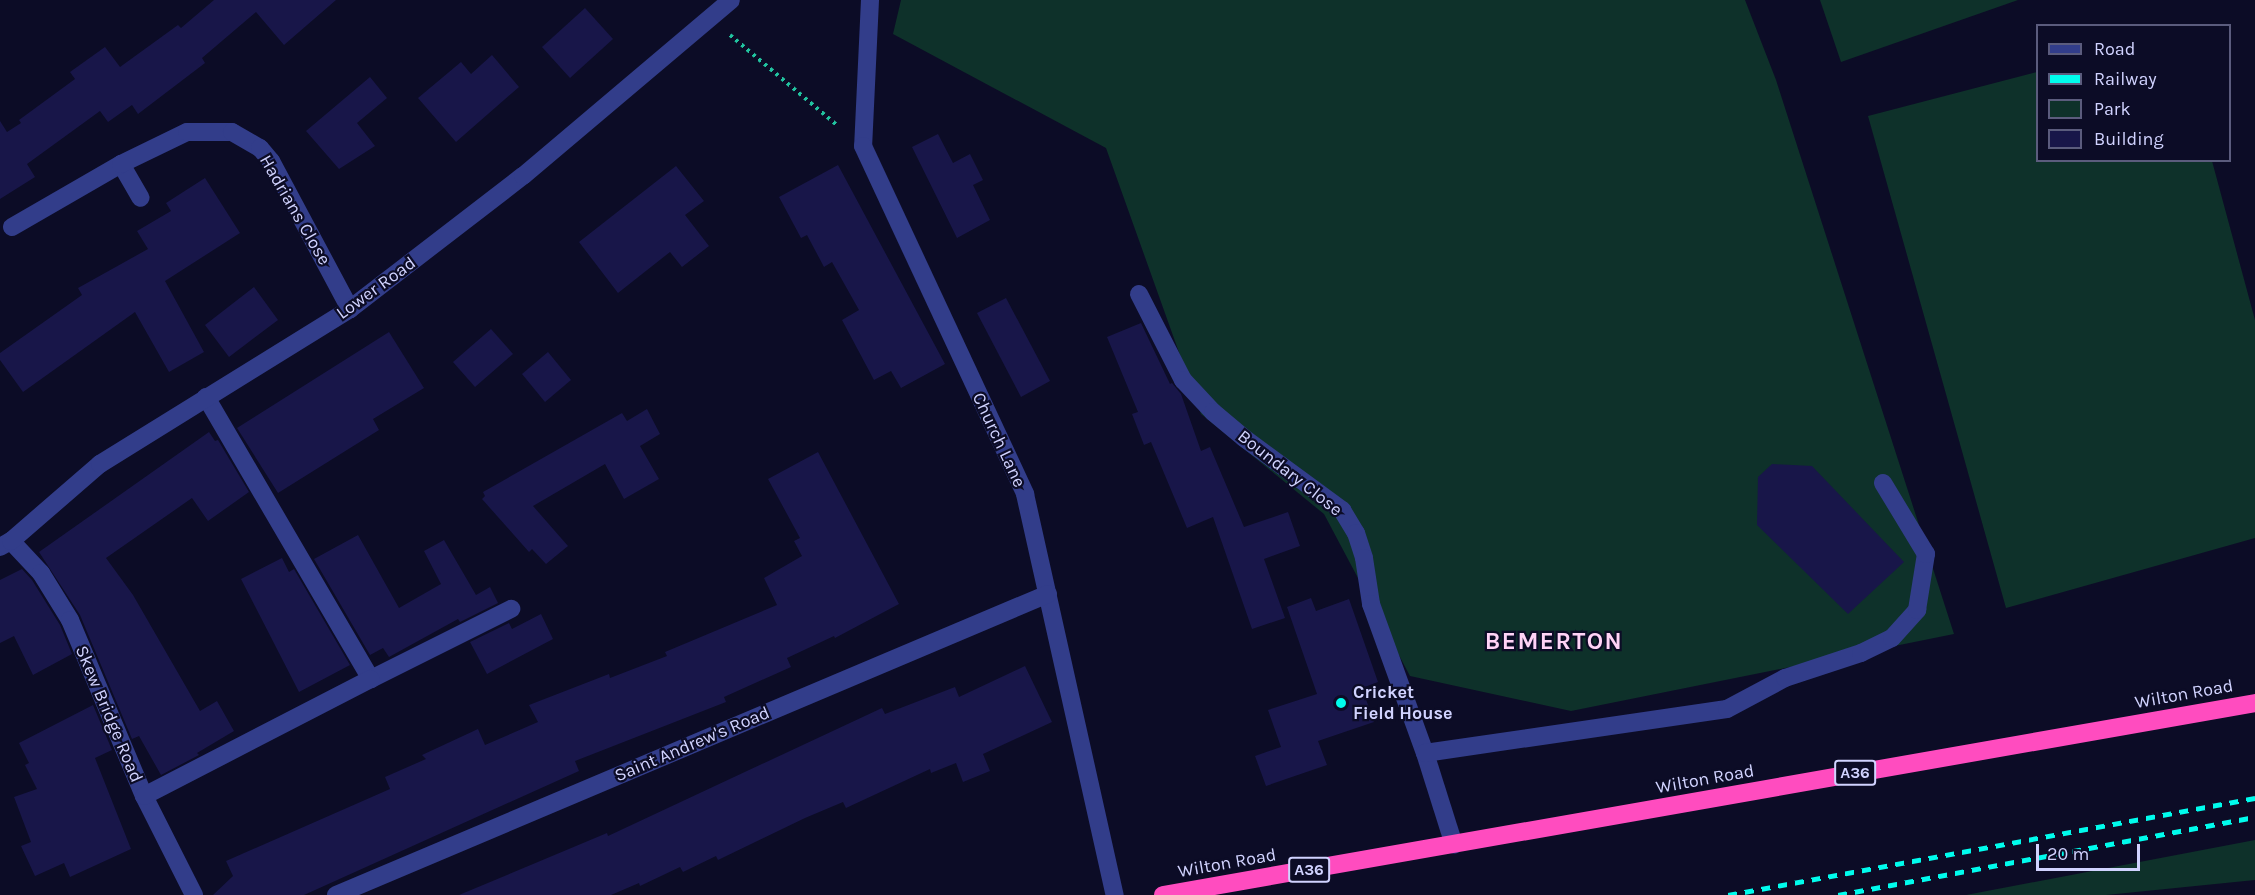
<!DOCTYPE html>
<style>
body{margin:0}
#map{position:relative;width:2255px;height:895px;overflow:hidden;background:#0c0c26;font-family:Karla,sans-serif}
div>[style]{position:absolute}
.green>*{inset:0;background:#0e312a}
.building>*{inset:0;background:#181649}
.path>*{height:4px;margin-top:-2px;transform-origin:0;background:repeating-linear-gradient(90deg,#21c39f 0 3px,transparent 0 7.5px)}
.minor>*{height:18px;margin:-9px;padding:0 9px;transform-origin:9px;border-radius:9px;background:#323d8a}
.highway>*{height:18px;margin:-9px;padding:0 9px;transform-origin:9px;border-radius:9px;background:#ff4cbf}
.rail>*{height:4.5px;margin-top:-2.25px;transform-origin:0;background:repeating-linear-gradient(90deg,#00fced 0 9px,transparent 0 17px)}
.dots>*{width:16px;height:16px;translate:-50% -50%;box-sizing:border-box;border:3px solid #0c0c26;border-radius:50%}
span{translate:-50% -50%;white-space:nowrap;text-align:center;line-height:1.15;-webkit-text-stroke:4.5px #0c0c26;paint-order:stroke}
.shield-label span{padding:2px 4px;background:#0c0c26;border:2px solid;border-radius:4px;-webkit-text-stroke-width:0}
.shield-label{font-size:16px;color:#d1d3ff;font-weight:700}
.street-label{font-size:18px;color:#d1d3ff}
.poi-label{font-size:18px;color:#d1d3ff;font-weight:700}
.left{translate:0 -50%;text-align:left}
.district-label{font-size:24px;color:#ffd3f6;font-weight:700;letter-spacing:1.5px}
.legend{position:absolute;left:2036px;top:24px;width:195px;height:138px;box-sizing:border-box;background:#0c0c26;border:2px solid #5b5c7d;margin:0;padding:8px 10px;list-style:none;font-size:18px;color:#d1d3ff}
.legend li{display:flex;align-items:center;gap:12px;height:30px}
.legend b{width:30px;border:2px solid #5b5c7d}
.scale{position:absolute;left:2036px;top:844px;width:104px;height:27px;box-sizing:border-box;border:3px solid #d1d3ff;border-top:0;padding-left:8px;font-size:18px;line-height:21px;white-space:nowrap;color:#d1d3ff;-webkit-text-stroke:4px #0c0c26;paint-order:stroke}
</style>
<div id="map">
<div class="green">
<i style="clip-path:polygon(901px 0,1745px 0,1776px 80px,1954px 634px,1571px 711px,1410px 676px,1324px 514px,1201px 414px,1106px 148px,893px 34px)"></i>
<i style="clip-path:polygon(1820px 0,2018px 0,1841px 62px)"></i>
<i style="clip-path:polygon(2037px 72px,2038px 160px,2212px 161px,2255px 320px,2255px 538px,2006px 608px,1868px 116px)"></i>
<i style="clip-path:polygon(2255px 840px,2255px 880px,2106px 895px,1966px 895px)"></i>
</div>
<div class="building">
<i style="clip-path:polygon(214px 0,336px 0,284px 45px,256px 12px,202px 58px,205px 63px,138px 114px,132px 105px,108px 122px,100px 111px,27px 164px,35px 177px,0 199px,0 121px,7px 132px,21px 123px,19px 120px,75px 79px,70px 72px,105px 47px,120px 67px,178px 25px,181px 28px)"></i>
<i style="clip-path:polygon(585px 8px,613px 39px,570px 78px,542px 47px)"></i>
<i style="clip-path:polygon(492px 55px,519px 87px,456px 142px,418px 98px,461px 62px,471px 74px)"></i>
<i style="clip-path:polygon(370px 77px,387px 98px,357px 123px,375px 146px,339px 169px,306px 131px)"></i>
<i style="clip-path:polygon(938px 134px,953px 163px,970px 154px,983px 180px,973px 185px,990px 220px,957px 238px,912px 147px)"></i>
<i style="clip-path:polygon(838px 165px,945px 364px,901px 388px,891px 371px,874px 380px,842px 320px,859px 310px,832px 262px,824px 267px,807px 235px,801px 238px,779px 197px)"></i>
<i style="clip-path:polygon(676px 166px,704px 201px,685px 215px,709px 246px,682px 267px,670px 252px,618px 293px,579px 242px)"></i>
<i style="clip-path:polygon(205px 178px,240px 233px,165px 281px,204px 352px,169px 372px,135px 312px,23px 392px,0 360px,0 353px,82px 295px,78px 288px,148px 249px,137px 231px,171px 211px,166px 203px)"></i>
<i style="clip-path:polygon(254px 287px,278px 320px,229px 357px,205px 325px)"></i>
<i style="clip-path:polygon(1006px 298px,1050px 381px,1021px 397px,977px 313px)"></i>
<i style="clip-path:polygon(1141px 323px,1170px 384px,1172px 383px,1181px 394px,1201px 451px,1210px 447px,1244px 527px,1288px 512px,1300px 546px,1264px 559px,1285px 618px,1252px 629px,1213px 517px,1187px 528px,1151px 442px,1144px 445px,1132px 414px,1138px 412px,1107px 337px)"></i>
<i style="clip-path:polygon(491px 329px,513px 354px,475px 387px,453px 362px)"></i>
<i style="clip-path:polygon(389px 332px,424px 388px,373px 419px,379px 430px,278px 493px,237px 428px)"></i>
<i style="clip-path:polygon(548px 352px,571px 380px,545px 402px,522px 374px)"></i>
<i style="clip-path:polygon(647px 409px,660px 434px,640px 446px,659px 479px,624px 499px,605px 464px,533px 506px,568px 546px,546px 564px,532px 549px,529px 552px,482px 499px,485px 496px,483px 492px,622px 413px,627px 421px)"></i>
<i style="clip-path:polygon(209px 432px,215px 441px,218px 440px,249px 492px,208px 521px,192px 498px,106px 558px,133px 595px,200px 711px,217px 701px,234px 731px,197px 753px,199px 755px,161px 775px,139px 736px,132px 739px,80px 615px,39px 552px)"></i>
<i style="clip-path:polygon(818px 452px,899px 604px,835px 638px,834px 636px,787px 658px,791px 667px,724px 697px,726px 702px,575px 761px,579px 771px,304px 895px,213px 895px,233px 876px,226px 861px,390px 789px,385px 777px,426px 759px,422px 755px,478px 729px,485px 745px,538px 722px,529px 705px,609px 674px,610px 678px,667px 656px,665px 652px,777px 605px,764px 578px,802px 556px,794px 541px,800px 538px,768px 479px)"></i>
<i style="clip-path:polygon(1772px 464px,1812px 466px,1904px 562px,1848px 614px,1757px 525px,1758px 477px)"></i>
<i style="clip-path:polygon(358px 535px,399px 608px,441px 584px,424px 551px,444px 540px,476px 595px,490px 587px,498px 603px,460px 622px,458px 619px,389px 657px,383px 648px,370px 655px,314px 559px)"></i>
<i style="clip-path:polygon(282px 558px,289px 572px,294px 569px,350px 665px,299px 692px,241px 579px)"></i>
<i style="clip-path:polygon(22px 569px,32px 580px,60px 625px,72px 654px,33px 675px,14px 636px,0 643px,0 580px)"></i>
<i style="clip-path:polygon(1311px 598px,1316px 611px,1349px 599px,1378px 682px,1362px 688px,1374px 722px,1318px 741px,1327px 765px,1266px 786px,1255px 756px,1281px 747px,1268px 710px,1317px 694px,1287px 607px)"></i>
<i style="clip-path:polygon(541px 614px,553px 639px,487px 674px,470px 642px,509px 623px,512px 629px)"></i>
<i style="clip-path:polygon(1025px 666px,1052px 722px,983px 754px,990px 771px,963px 782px,956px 763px,931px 773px,930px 769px,846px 808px,843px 802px,805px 818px,718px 860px,716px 856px,683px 872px,680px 867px,640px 886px,639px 883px,611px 895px,459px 895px,607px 833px,608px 836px,882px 708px,885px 714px,955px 687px,959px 697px)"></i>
<i style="clip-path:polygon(93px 705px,112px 750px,95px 758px,131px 849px,70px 877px,64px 863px,35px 876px,21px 846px,31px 842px,14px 797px,37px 789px,25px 765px,29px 763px,19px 743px)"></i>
</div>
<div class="path">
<i style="left:730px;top:35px;width:140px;rotate:40.1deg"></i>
</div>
<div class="minor">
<i style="left:870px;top:0;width:146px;rotate:92.7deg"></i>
<i style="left:863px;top:146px;width:384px;rotate:65deg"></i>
<i style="left:1025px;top:494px;width:411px;rotate:77.4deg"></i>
<i style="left:121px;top:164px;width:39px;rotate:60deg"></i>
<i style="left:12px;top:227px;width:126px;rotate:-30deg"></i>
<i style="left:121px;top:164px;width:73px;rotate:-25.9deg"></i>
<i style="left:187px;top:132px;width:45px"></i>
<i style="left:232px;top:132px;width:32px;rotate:30deg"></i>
<i style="left:260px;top:148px;width:17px;rotate:50deg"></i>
<i style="left:271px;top:161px;width:168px;rotate:61.9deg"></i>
<i style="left:1139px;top:294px;width:97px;rotate:62.9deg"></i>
<i style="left:1183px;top:380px;width:44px;rotate:46.8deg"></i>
<i style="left:1213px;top:412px;width:40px;rotate:40deg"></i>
<i style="left:1244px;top:438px;width:122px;rotate:36.3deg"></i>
<i style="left:1342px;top:510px;width:27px;rotate:59deg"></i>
<i style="left:1356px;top:533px;width:26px;rotate:72deg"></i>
<i style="left:1364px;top:558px;width:47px;rotate:81.3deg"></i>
<i style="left:1371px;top:604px;width:158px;rotate:70.1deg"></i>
<i style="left:1425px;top:753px;width:96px;rotate:72.5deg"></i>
<i style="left:206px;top:397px;width:327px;rotate:59.7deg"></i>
<i style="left:371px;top:679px;width:157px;rotate:-26.6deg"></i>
<i style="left:11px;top:541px;width:44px;rotate:46.8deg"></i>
<i style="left:41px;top:573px;width:55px;rotate:58.3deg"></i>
<i style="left:70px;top:620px;width:191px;rotate:67.2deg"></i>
<i style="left:144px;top:796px;width:111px;rotate:63.2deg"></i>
<i style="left:0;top:547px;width:13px;rotate:-29deg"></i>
<i style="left:11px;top:541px;width:118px;rotate:-40.9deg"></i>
<i style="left:100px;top:464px;width:294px;rotate:-31.8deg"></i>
<i style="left:350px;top:309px;width:218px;rotate:-37.6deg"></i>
<i style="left:523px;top:176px;width:272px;rotate:-40.2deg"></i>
<i style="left:1425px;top:753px;width:305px;rotate:-8.3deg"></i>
<i style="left:1727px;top:709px;width:66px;rotate:-28.1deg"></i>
<i style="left:1785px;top:678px;width:80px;rotate:-18.2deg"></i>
<i style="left:1861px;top:653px;width:34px;rotate:-26deg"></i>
<i style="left:1892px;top:638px;width:38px;rotate:-48deg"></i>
<i style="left:1917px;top:610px;width:57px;rotate:-80.9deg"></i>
<i style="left:1926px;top:554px;width:83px;rotate:-121.2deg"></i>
<i style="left:144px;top:796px;width:255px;rotate:-27.3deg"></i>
<i style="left:336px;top:895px;width:773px;rotate:-22.92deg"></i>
</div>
<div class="highway">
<i style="left:1163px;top:895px;width:1109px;rotate:-9.97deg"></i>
</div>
<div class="rail">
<i style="left:1728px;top:895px;width:536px;rotate:-10.43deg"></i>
<i style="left:1838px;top:895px;width:424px;rotate:-10.6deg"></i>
</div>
<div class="dots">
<i style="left:1341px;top:703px;background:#00fced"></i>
</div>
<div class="shield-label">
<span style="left:1855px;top:773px">A36</span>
<span style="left:1309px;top:870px">A36</span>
</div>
<div class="street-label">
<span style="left:295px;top:210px;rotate:60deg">Hadrians Close</span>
<span style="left:376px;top:288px;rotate:-36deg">Lower Road</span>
<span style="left:999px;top:440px;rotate:65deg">Church Lane</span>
<span style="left:1290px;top:473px;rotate:38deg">Boundary Close</span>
<span style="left:2184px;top:694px;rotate:-10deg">Wilton Road</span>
<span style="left:109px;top:714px;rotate:67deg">Skew Bridge Road</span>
<span style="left:692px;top:744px;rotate:-23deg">Saint Andrew's Road</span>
<span style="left:1705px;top:779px;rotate:-10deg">Wilton Road</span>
<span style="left:1227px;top:863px;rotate:-10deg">Wilton Road</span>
</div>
<div class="poi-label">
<span class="left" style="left:1353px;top:703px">Cricket<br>Field House</span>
</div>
<div class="district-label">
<span style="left:1554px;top:642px">BEMERTON</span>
</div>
<ul class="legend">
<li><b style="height:8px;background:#323d8a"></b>Road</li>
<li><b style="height:8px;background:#00fced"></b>Railway</li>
<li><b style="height:16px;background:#0e312a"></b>Park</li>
<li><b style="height:16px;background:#181649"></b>Building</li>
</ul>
<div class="scale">20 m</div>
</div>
